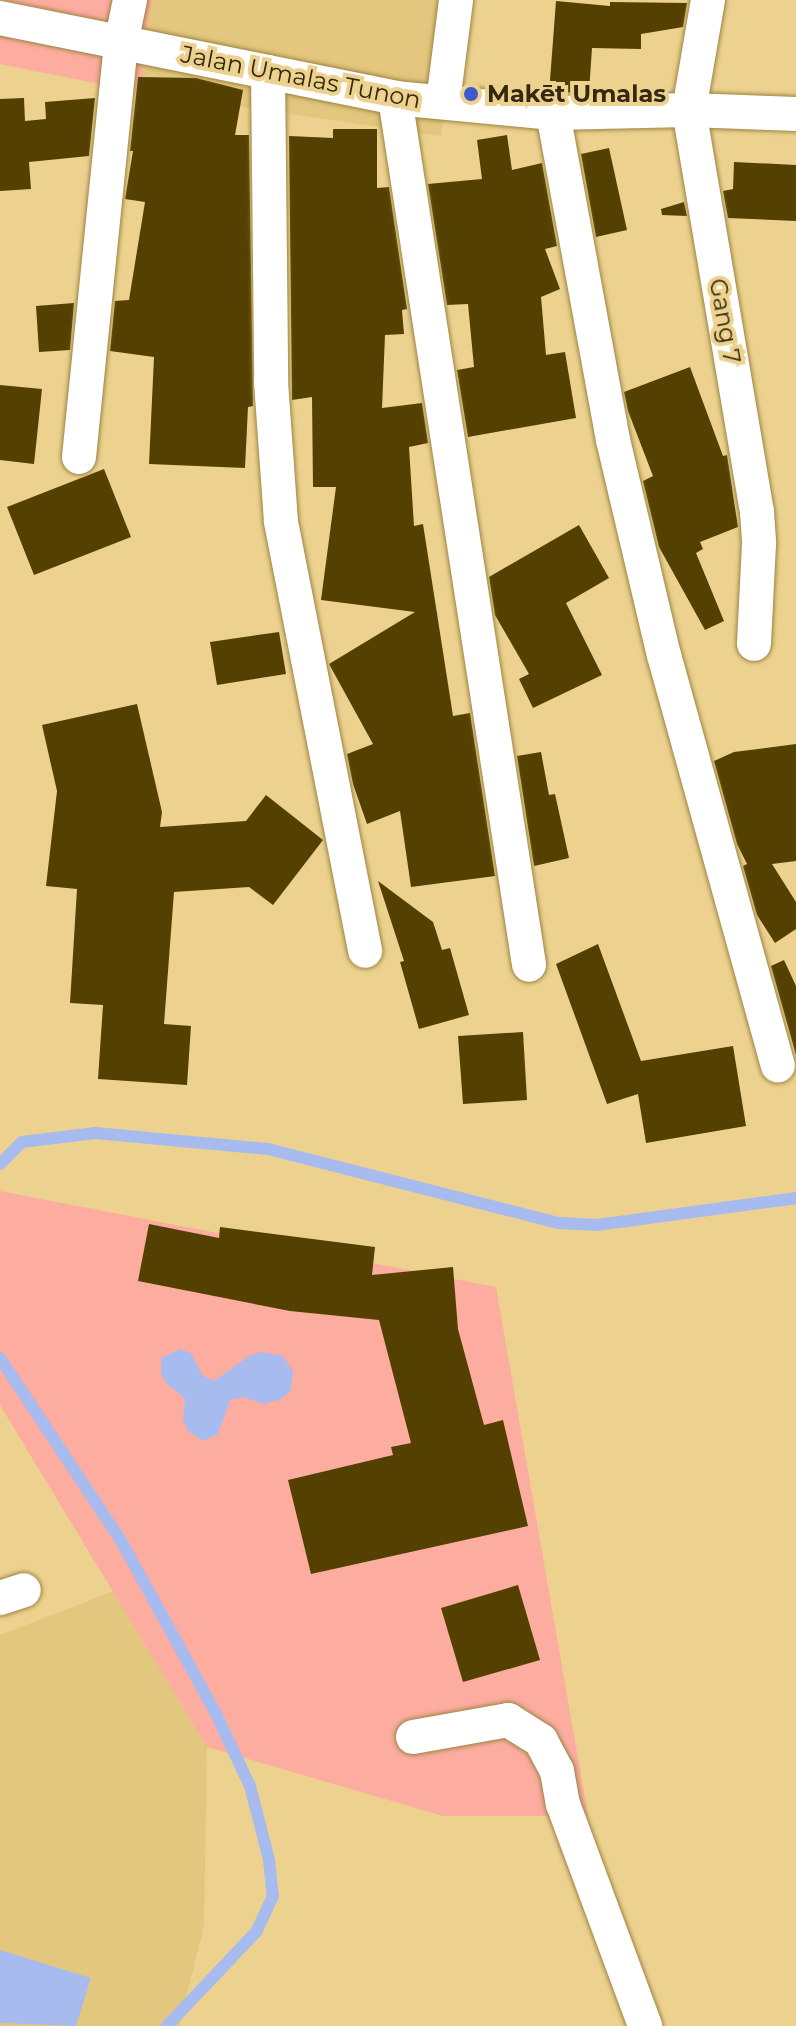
<!DOCTYPE html>
<meta charset="utf-8">
<style>
body{margin:0}
#map{position:relative;width:796px;height:2026px;overflow:hidden;background:#edd28f;font-family:Montserrat,sans-serif}
div>[style]{position:absolute}
.built>*{inset:0;background:#e4c77e}
.green>*{inset:0;background:#fdaca0}
.water>*{inset:0;background:#a7bbef}
.stream>*{height:12px;margin:-6px;padding:0 6px;transform-origin:6px;border-radius:6px;background:#a7bbef}
.building>*{inset:0;background:#544001}
.roads{filter:drop-shadow(0 0 2px #9d8443) drop-shadow(0 0 2px #9d8443)}
.street>*{height:34px;margin:-17px;padding:0 17px;transform-origin:17px;border-radius:17px;background:#fff}
.dots>*{width:22px;height:22px;translate:-50% -50%;box-sizing:border-box;border:4px solid #edd28f;border-radius:50%}
span{translate:-50% -50%;white-space:nowrap;text-align:center;line-height:1.15;-webkit-text-stroke:8px #edd28f;paint-order:stroke}
.street-label{font-size:24px;color:#34290e}
.poi-label{font-size:24px;color:#34290e;font-weight:700}
.left{translate:0 -50%;text-align:left}
</style>
<div id="map">
<div class="built">
<i style="clip-path:polygon(152px 0,462px 0,441px 136px,145px 93px,141px 53px)"></i>
<i style="clip-path:polygon(114px 1591px,207px 1747px,204px 1926px,179px 2026px,0 2026px,0 1635px)"></i>
</div>
<div class="green">
<i style="clip-path:polygon(4px 0,152px 0,141px 53px,145px 93px,0 64px,0 18px)"></i>
<i style="clip-path:polygon(0 1191px,496px 1287px,588px 1816px,443px 1816px,207px 1747px,0 1405px)"></i>
</div>
<div class="water">
<i style="clip-path:polygon(180px 1349px,191px 1353px,202px 1375px,214px 1381px,249px 1356px,261px 1352px,283px 1356px,293px 1371px,291px 1390px,281px 1399px,264px 1404px,243px 1397px,230px 1400px,218px 1434px,203px 1441px,188px 1431px,183px 1419px,185px 1399px,164px 1381px,161px 1371px,161px 1358px)"></i>
<i style="clip-path:polygon(0 1950px,91px 1978px,76px 2026px,0 2023px)"></i>
</div>
<div class="stream">
<i style="left:0;top:1164px;width:31px;rotate:-45deg"></i>
<i style="left:22px;top:1142px;width:74px;rotate:-7deg"></i>
<i style="left:95px;top:1133px;width:174px;rotate:5.3deg"></i>
<i style="left:268px;top:1149px;width:300px;rotate:14.3deg"></i>
<i style="left:559px;top:1223px;width:38px;rotate:3deg"></i>
<i style="left:597px;top:1225px;width:201px;rotate:-7.7deg"></i>
<i style="left:0;top:1358px;width:217px;rotate:56.5deg"></i>
<i style="left:120px;top:1539px;width:197px;rotate:61.2deg"></i>
<i style="left:215px;top:1712px;width:82px;rotate:64.7deg"></i>
<i style="left:250px;top:1786px;width:76px;rotate:75.6deg"></i>
<i style="left:269px;top:1860px;width:36px;rotate:84deg"></i>
<i style="left:273px;top:1896px;width:38px;rotate:115deg"></i>
<i style="left:257px;top:1931px;width:131px;rotate:133.5deg"></i>
</div>
<div class="building">
<i style="clip-path:polygon(556px 1px,610px 6px,610px 2px,687px 3px,683px 27px,641px 34px,641px 49px,592px 48px,589px 92px,554px 93px,549px 93px)"></i>
<i style="clip-path:polygon(138px 77px,196px 78px,243px 90px,235px 135px,249px 135px,253px 406px,248px 407px,245px 468px,149px 464px,154px 357px,110px 351px,115px 301px,129px 300px,145px 202px,125px 199px,133px 151px,130px 151px)"></i>
<i style="clip-path:polygon(24px 98px,25px 121px,46px 119px,45px 102px,95px 98px,89px 156px,29px 162px,31px 189px,0 191px,0 99px)"></i>
<i style="clip-path:polygon(333px 129px,377px 129px,377px 188px,389px 187px,407px 309px,402px 310px,404px 334px,385px 335px,382px 408px,422px 403px,428px 443px,409px 447px,414px 526px,423px 524px,453px 716px,470px 713px,495px 876px,411px 887px,400px 811px,367px 824px,353px 784px,347px 754px,373px 744px,329px 664px,415px 612px,321px 600px,336px 487px,313px 487px,312px 397px,292px 400px,289px 136px,333px 138px)"></i>
<i style="clip-path:polygon(507px 135px,512px 170px,542px 163px,557px 246px,545px 249px,560px 289px,541px 297px,546px 355px,565px 352px,576px 418px,468px 437px,457px 370px,474px 367px,468px 304px,447px 305px,428px 184px,482px 179px,477px 140px)"></i>
<i style="clip-path:polygon(609px 148px,627px 230px,596px 237px,581px 154px)"></i>
<i style="clip-path:polygon(734px 162px,796px 165px,796px 221px,728px 218px,723px 191px,733px 189px)"></i>
<i style="clip-path:polygon(684px 202px,687px 216px,662px 215px,661px 209px)"></i>
<i style="clip-path:polygon(74px 303px,70px 350px,39px 352px,36px 306px)"></i>
<i style="clip-path:polygon(690px 367px,723px 456px,727px 455px,738px 527px,700px 542px,703px 549px,696px 553px,724px 621px,705px 630px,659px 547px,643px 481px,653px 476px,628px 411px,624px 392px)"></i>
<i style="clip-path:polygon(0 385px,42px 389px,34px 464px,0 460px)"></i>
<i style="clip-path:polygon(104px 469px,131px 537px,34px 575px,7px 507px)"></i>
<i style="clip-path:polygon(579px 525px,609px 578px,566px 603px,602px 675px,533px 708px,519px 679px,529px 674px,495px 615px,489px 577px)"></i>
<i style="clip-path:polygon(279px 632px,286px 674px,217px 685px,210px 642px)"></i>
<i style="clip-path:polygon(137px 704px,162px 812px,160px 827px,246px 821px,266px 795px,323px 840px,273px 905px,249px 887px,174px 892px,164px 1024px,191px 1026px,187px 1085px,98px 1079px,103px 1005px,70px 1003px,77px 889px,46px 886px,57px 791px,42px 725px)"></i>
<i style="clip-path:polygon(796px 744px,796px 861px,772px 864px,796px 902px,796px 929px,775px 943px,757px 915px,743px 866px,747px 864px,737px 844px,714px 761px,734px 752px)"></i>
<i style="clip-path:polygon(541px 752px,549px 795px,555px 794px,569px 858px,534px 866px,517px 756px)"></i>
<i style="clip-path:polygon(378px 881px,433px 922px,442px 950px,450px 948px,469px 1015px,419px 1029px,400px 962px,404px 961px)"></i>
<i style="clip-path:polygon(598px 944px,641px 1061px,733px 1046px,746px 1126px,646px 1143px,638px 1094px,607px 1104px,556px 964px)"></i>
<i style="clip-path:polygon(784px 960px,796px 986px,796px 1055px,771px 966px)"></i>
<i style="clip-path:polygon(523px 1032px,527px 1100px,463px 1104px,458px 1036px)"></i>
<i style="clip-path:polygon(149px 1224px,219px 1238px,220px 1227px,375px 1247px,372px 1275px,453px 1267px,458px 1329px,484px 1425px,503px 1420px,528px 1526px,311px 1574px,288px 1480px,393px 1455px,391px 1447px,411px 1443px,379px 1320px,290px 1311px,138px 1281px)"></i>
<i style="clip-path:polygon(518px 1585px,540px 1660px,463px 1682px,441px 1608px)"></i>
</div>
<div class="roads">
<div class="street">
<i style="left:708px;top:0;width:112px;rotate:99.8deg"></i>
<i style="left:689px;top:110px;width:408px;rotate:80.4deg"></i>
<i style="left:757px;top:512px;width:32px;rotate:86deg"></i>
<i style="left:759px;top:544px;width:100px;rotate:92.9deg"></i>
<i style="left:0;top:18px;width:403px;rotate:11.4deg"></i>
<i style="left:395px;top:98px;width:159px;rotate:5.4deg"></i>
<i style="left:553px;top:113px;width:136px;rotate:-1.3deg"></i>
<i style="left:689px;top:110px;width:107px;rotate:2.1deg"></i>
<i style="left:268px;top:72px;width:310px;rotate:89.4deg"></i>
<i style="left:271px;top:382px;width:140px;rotate:85.9deg"></i>
<i style="left:281px;top:522px;width:437px;rotate:78.9deg"></i>
<i style="left:395px;top:98px;width:877px;rotate:81.21deg"></i>
<i style="left:443px;top:102px;width:103px;rotate:-82.7deg"></i>
<i style="left:553px;top:113px;width:332px;rotate:79.6deg"></i>
<i style="left:613px;top:440px;width:221px;rotate:76.7deg"></i>
<i style="left:664px;top:655px;width:426px;rotate:74.5deg"></i>
<i style="left:79px;top:457px;width:416px;rotate:-84.2deg"></i>
<i style="left:121px;top:43px;width:44px;rotate:-78.2deg"></i>
<i style="left:0;top:1598px;width:25px;rotate:-18deg"></i>
<i style="left:413px;top:1737px;width:97px;rotate:-10.1deg"></i>
<i style="left:508px;top:1720px;width:39px;rotate:32deg"></i>
<i style="left:541px;top:1741px;width:34px;rotate:62deg"></i>
<i style="left:557px;top:1771px;width:34px;rotate:80deg"></i>
<i style="left:563px;top:1804px;width:237px;rotate:69.7deg"></i>
</div>
</div>
<div class="dots">
<i style="left:471px;top:94px;background:#3d5acc"></i>
</div>
<div class="street-label">
<span style="left:301px;top:77px;rotate:11deg">Jalan Umalas Tunon</span>
<span style="left:725px;top:321px;rotate:80deg">Gang 7</span>
</div>
<div class="poi-label">
<span class="left" style="left:487px;top:94px">Makēt Umalas</span>
</div>
</div>
